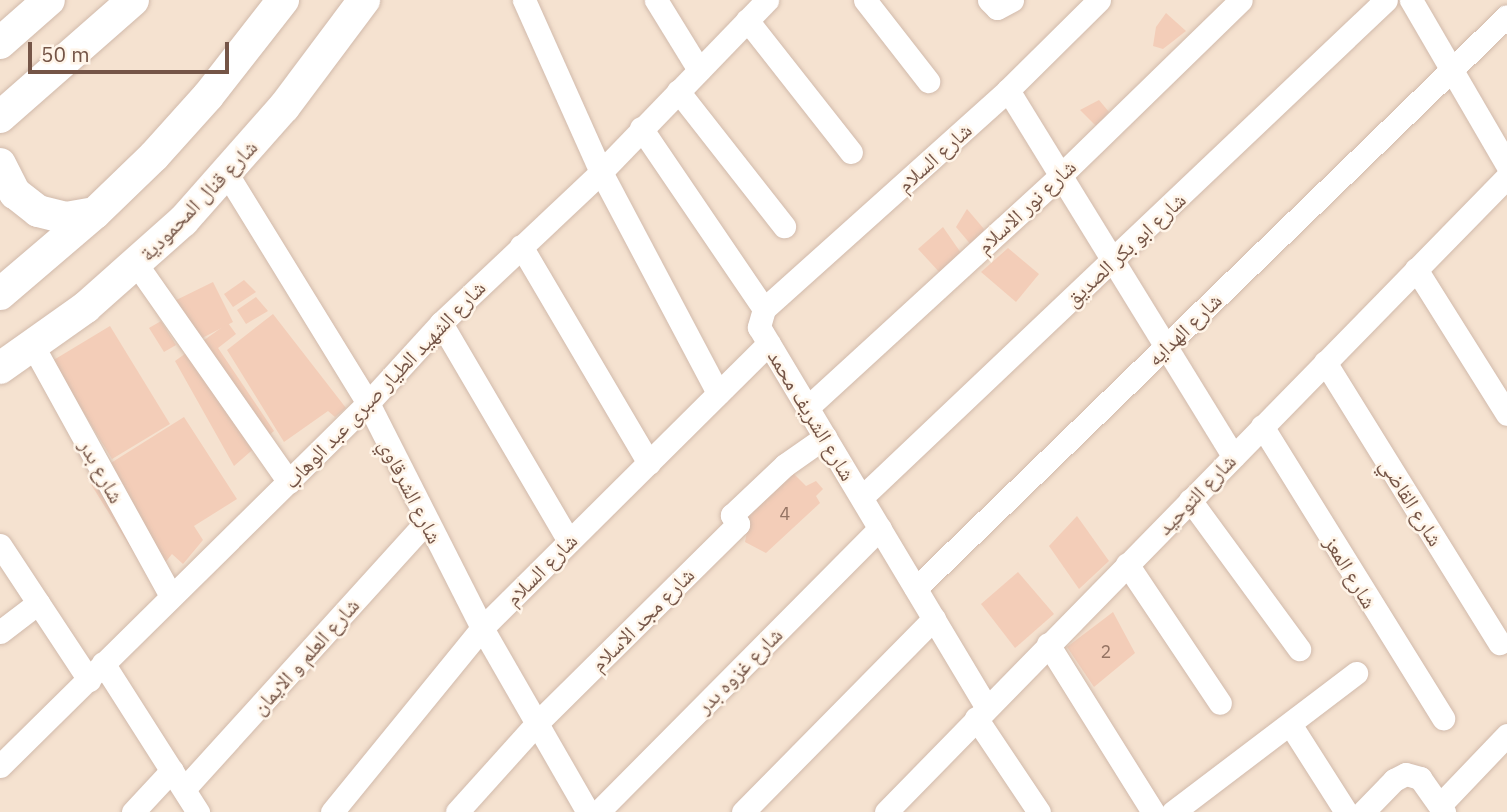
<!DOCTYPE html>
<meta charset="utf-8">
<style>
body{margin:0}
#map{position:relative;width:1507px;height:812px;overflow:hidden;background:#fdf1e2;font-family:"IBM Plex Sans","Noto Naskh Arabic",sans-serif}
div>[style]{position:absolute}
.residential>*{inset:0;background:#f5e2d0}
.building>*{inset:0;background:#f3cdb8}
.roads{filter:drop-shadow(0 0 2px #d1baab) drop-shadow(0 0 2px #d1baab)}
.street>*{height:23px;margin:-11.5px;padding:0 11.5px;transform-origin:11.5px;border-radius:11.5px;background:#fff}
.secondary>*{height:32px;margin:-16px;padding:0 16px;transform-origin:16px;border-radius:16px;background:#fff}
span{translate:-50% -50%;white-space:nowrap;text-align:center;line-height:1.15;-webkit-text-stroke:5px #fff5e9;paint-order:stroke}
.number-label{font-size:18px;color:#947363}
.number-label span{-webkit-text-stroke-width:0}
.street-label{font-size:21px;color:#755547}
.scale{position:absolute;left:28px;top:42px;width:201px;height:32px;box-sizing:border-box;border:4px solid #755547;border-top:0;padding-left:9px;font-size:21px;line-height:24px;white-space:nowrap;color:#755547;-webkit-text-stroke:5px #fff5e9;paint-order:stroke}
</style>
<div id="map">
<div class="residential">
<i style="clip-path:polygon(0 0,1507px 0,1507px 812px,0 812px)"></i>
</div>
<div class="building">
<i style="clip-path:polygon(1166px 13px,1186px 31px,1163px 49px,1153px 46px,1156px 27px)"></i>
<i style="clip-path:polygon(1099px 100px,1109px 112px,1096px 126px,1080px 110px)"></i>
<i style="clip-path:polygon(967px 209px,984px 229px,977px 252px,956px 227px)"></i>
<i style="clip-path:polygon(943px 227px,961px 253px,941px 274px,918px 249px)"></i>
<i style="clip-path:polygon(1008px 248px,1039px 274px,1016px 302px,981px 272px)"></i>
<i style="clip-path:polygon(244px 280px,256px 292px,233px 307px,224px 294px)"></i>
<i style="clip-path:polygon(213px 282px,233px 322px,183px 348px,162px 307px)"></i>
<i style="clip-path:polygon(256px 297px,268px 311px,246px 324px,237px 310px)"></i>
<i style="clip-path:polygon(273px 314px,346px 408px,335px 417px,328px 411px,284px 442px,227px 350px)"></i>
<i style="clip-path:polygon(161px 321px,176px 345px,164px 352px,149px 328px)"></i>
<i style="clip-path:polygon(228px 323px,236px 334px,218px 348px,274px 431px,234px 466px,175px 361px)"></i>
<i style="clip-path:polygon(110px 326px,170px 424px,112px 459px,52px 361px)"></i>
<i style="clip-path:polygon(184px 417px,237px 499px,194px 526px,203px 540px,183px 564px,172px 554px,151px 580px,87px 478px)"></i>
<i style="clip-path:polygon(785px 465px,806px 486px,816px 481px,823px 489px,816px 496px,820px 503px,766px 553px,745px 542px,747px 532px,738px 524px)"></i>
<i style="clip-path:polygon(1077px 516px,1109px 561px,1079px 589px,1049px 546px)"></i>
<i style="clip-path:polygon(1018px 572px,1054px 614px,1015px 648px,981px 604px)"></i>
<i style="clip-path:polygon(1113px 612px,1135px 653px,1094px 687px,1067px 647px)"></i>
</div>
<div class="roads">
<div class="street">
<i style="left:524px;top:0;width:188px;rotate:65.9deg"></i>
<i style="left:601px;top:172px;width:250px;rotate:62.1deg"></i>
<i style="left:656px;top:0;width:82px;rotate:58.4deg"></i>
<i style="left:865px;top:0;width:103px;rotate:52.1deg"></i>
<i style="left:989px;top:0;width:11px;rotate:45deg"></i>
<i style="left:997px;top:8px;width:17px;rotate:-28deg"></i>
<i style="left:1411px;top:0;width:191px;rotate:59.8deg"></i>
<i style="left:747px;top:20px;width:168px;rotate:51.8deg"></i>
<i style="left:1008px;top:90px;width:430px;rotate:58.4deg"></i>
<i style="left:678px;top:91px;width:172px;rotate:51.9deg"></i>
<i style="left:641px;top:128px;width:219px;rotate:55.8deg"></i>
<i style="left:764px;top:309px;width:19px;rotate:106deg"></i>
<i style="left:759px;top:327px;width:443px;rotate:59.1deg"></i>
<i style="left:227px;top:174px;width:269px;rotate:58.4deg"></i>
<i style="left:368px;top:403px;width:252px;rotate:63.1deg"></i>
<i style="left:482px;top:628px;width:212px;rotate:60.1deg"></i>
<i style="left:521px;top:246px;width:252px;rotate:59.5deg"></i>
<i style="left:137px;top:265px;width:265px;rotate:55deg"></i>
<i style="left:1416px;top:269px;width:171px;rotate:57.9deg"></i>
<i style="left:764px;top:309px;width:328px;rotate:-41.9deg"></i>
<i style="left:1008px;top:90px;width:128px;rotate:-44.7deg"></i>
<i style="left:441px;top:323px;width:253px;rotate:59.6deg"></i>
<i style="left:33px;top:346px;width:286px;rotate:61.1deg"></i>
<i style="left:1325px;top:362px;width:331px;rotate:58.2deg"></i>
<i style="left:808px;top:407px;width:342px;rotate:-42.5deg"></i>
<i style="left:1060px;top:176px;width:252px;rotate:-44.2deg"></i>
<i style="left:1262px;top:426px;width:344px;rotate:58.2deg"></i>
<i style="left:862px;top:497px;width:722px;rotate:-43.49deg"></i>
<i style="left:1190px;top:500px;width:185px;rotate:53.8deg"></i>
<i style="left:0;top:545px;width:162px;rotate:56.6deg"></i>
<i style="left:1127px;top:564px;width:167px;rotate:56.2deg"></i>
<i style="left:916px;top:588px;width:822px;rotate:-44.06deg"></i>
<i style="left:0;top:632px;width:48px;rotate:-37.3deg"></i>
<i style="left:1048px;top:644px;width:198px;rotate:58deg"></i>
<i style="left:103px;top:663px;width:177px;rotate:57.5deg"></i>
<i style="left:976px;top:718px;width:113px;rotate:56.2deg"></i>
<i style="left:1290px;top:724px;width:104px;rotate:57.5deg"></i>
<i style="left:0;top:766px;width:517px;rotate:-44.61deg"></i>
<i style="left:368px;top:403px;width:108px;rotate:-47.6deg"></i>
<i style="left:441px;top:323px;width:220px;rotate:-43.3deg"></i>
<i style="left:601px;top:172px;width:239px;rotate:-46deg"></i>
<i style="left:184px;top:789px;width:360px;rotate:-47.8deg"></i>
<i style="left:1440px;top:805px;width:97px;rotate:-46.3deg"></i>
<i style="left:133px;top:812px;width:57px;rotate:-47.1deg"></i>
<i style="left:332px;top:812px;width:237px;rotate:-50.8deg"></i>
<i style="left:482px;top:628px;width:404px;rotate:-44.8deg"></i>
<i style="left:457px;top:812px;width:120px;rotate:-48deg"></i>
<i style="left:537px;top:723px;width:283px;rotate:-44.7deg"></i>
<i style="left:738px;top:524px;width:11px;rotate:-124deg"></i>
<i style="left:732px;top:515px;width:73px;rotate:-43.3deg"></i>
<i style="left:785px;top:465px;width:49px;rotate:-35deg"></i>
<i style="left:598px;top:812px;width:400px;rotate:-45.2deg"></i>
<i style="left:743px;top:812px;width:272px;rotate:-45.4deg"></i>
<i style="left:886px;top:812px;width:888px;rotate:-45.64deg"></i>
<i style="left:1173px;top:812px;width:230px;rotate:-37.2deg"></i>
<i style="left:1363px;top:812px;width:45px;rotate:-45.9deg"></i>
<i style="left:1394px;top:780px;width:13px;rotate:-27deg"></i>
<i style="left:1406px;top:774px;width:15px;rotate:16deg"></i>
<i style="left:1420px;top:778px;width:42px;rotate:54.8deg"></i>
</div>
<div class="secondary">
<i style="left:0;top:43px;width:65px;rotate:-41.3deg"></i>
<i style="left:0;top:117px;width:177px;rotate:-41.3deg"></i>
<i style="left:0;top:164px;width:33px;rotate:63deg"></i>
<i style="left:15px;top:193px;width:29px;rotate:38deg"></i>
<i style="left:38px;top:211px;width:29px;rotate:14deg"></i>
<i style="left:66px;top:218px;width:29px;rotate:-10deg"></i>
<i style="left:0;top:294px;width:125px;rotate:-40.5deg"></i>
<i style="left:95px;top:213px;width:82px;rotate:-44deg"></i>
<i style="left:154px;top:156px;width:81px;rotate:-48deg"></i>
<i style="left:208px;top:96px;width:122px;rotate:-52deg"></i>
<i style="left:0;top:368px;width:105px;rotate:-35.3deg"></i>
<i style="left:86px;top:307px;width:130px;rotate:-41.6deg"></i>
<i style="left:183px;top:221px;width:152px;rotate:-48.5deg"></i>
<i style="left:284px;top:107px;width:134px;rotate:-53.2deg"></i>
</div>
</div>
<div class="number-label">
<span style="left:785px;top:514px">4</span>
<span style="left:1106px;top:652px">2</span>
</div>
<div class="street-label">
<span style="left:934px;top:157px;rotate:-42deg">شارع السلام</span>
<span style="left:198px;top:200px;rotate:-46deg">شارع قنال المحمودية</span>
<span style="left:1026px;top:206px;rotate:-43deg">شارع نور الاسلام</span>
<span style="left:1125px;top:249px;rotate:-43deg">شارع ابو بكر الصديق</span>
<span style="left:1184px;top:329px;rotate:-44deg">شارع الهدايه</span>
<span style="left:384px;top:384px;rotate:-46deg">شارع الشهيد الطيار صبرى عبد الوهاب</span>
<span style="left:812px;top:415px;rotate:59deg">شارع الشريف محمد</span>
<span style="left:102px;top:471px;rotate:61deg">شارع بدر</span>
<span style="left:411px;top:491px;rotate:63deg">شارع الشرقاوي</span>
<span style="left:1196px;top:494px;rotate:-46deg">شارع التوحيد</span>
<span style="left:1412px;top:502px;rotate:58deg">شارع القاضي</span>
<span style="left:541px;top:569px;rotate:-45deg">شارع السلام</span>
<span style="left:1351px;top:572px;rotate:59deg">شارع المعز</span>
<span style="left:642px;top:619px;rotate:-45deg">شارع مجد الاسلام</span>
<span style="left:305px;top:656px;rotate:-48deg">شارع العلم و الايمان</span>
<span style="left:739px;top:670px;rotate:-45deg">شارع غزوه بدر</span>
</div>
<div class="scale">50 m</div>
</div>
